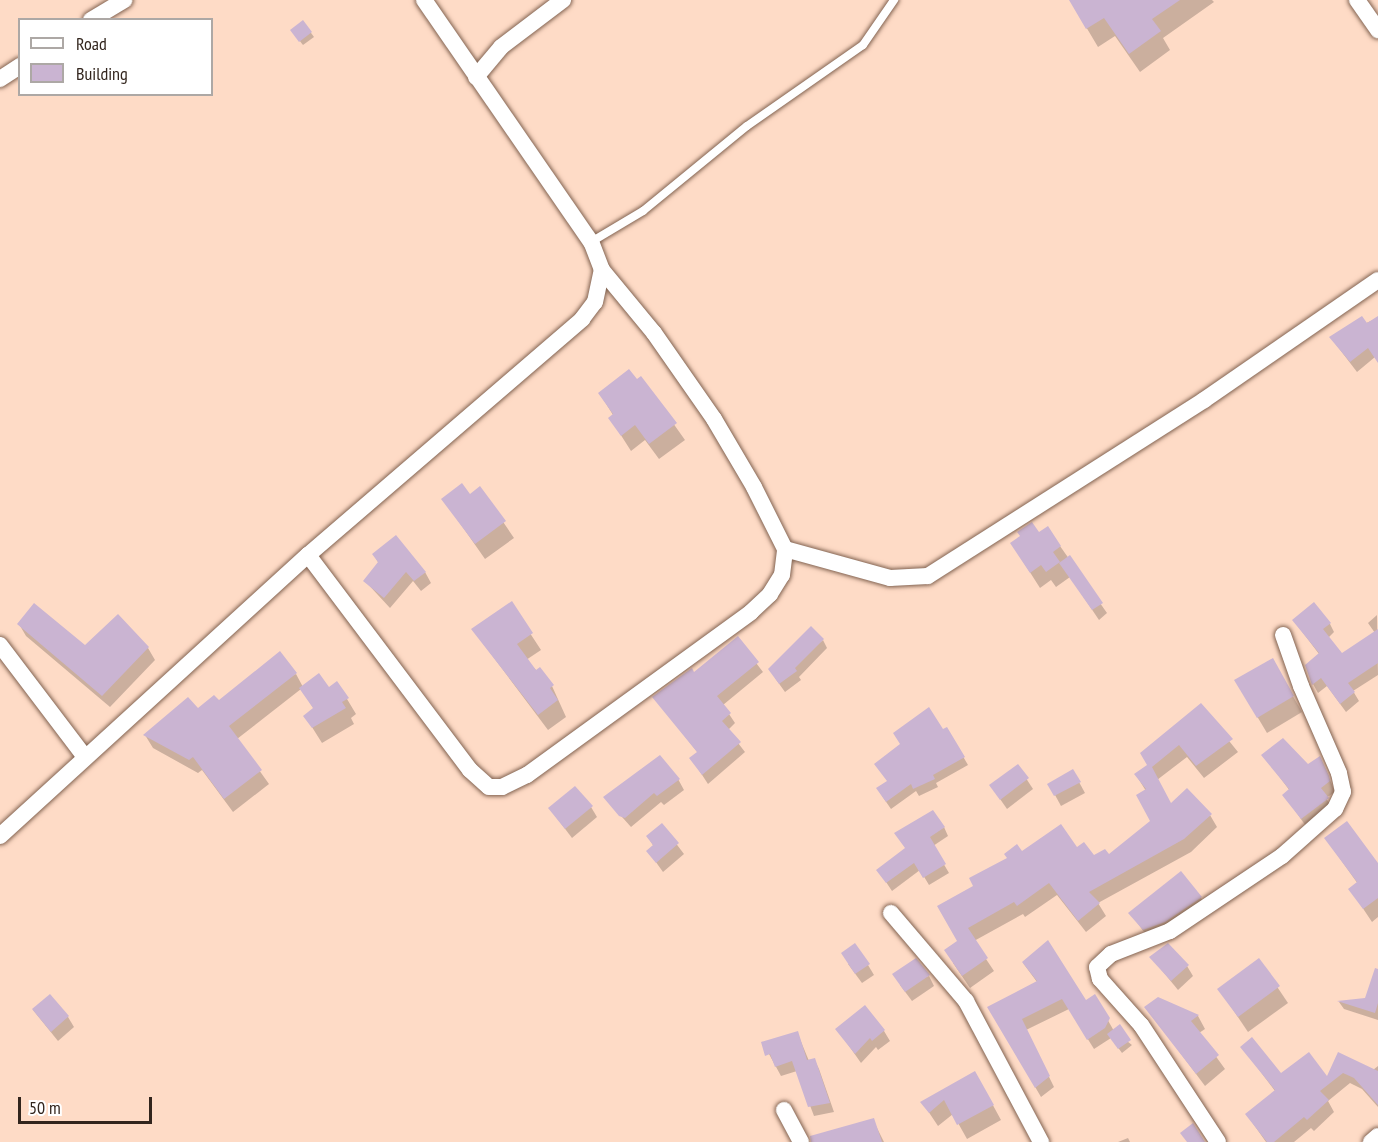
<!DOCTYPE html>
<style>
body{margin:0}
#map{position:relative;width:1378px;height:1142px;overflow:hidden;background:#fedbc6;font-family:"PT Sans Narrow",sans-serif}
div>[style]{position:absolute}
.shadow>*{inset:0;background:#0003}
.building>*{inset:0;background:#cab4d2}
.roads{filter:drop-shadow(0 0 2px #826351) drop-shadow(0 0 2px #826351)}
.service>*{height:8px;margin:-4px;padding:0 4px;transform-origin:4px;border-radius:4px;background:#fff}
.minor>*{height:16px;margin:-8px;padding:0 8px;transform-origin:8px;border-radius:8px;background:#fff}
span{translate:-50% -50%;white-space:nowrap;text-align:center;line-height:1.15;-webkit-text-stroke:5px #fff;paint-order:stroke}
.legend{position:absolute;left:18px;top:18px;width:195px;height:78px;box-sizing:border-box;background:#fff;border:2px solid #ada8a5;margin:0;padding:8px 10px;list-style:none;font-size:18px;color:#32251d}
.legend li{display:flex;align-items:center;gap:12px;height:30px}
.legend b{width:30px;border:2px solid #ada8a5}
.scale{position:absolute;left:18px;top:1097px;width:134px;height:27px;box-sizing:border-box;border:3px solid #32251d;border-top:0;padding-left:8px;font-size:18px;line-height:21px;white-space:nowrap;color:#32251d;-webkit-text-stroke:4px #fff;paint-order:stroke}
</style>
<div id="map">
<div class="shadow">
<i style="clip-path:polygon(1070px 0,1212px 0,1214px 2px,1163px 38px,1170px 50px,1140px 72px,1115px 36px,1098px 47px)"></i>
<i style="clip-path:polygon(303px 22px,314px 37px,303px 45px,295px 35px)"></i>
<i style="clip-path:polygon(1378px 318px,1378px 362px,1375px 357px,1357px 372px,1331px 338px)"></i>
<i style="clip-path:polygon(641px 378px,685px 440px,659px 459px,645px 440px,631px 451px,610px 418px,613px 415px,600px 394px)"></i>
<i style="clip-path:polygon(480px 488px,514px 538px,485px 559px,443px 499px,470px 496px)"></i>
<i style="clip-path:polygon(1039px 534px,1060px 546px,1107px 613px,1099px 620px,1070px 577px,1056px 587px,1051px 580px,1040px 588px,1012px 544px)"></i>
<i style="clip-path:polygon(374px 555px,425px 572px,431px 583px,421px 591px,413px 581px,390px 608px,365px 581px,379px 564px)"></i>
<i style="clip-path:polygon(511px 604px,541px 650px,526px 660px,552px 686px,566px 717px,548px 730px,473px 630px)"></i>
<i style="clip-path:polygon(1377px 615px,1378px 675px,1353px 691px,1359px 701px,1346px 712px,1327px 686px,1318px 693px,1313px 684px,1306px 665px,1319px 654px,1294px 621px,1330px 624px,1334px 632px,1328px 638px,1342px 655px,1375px 633px,1368px 623px)"></i>
<i style="clip-path:polygon(19px 624px,85px 647px,148px 648px,155px 660px,110px 707px,26px 636px)"></i>
<i style="clip-path:polygon(737px 638px,763px 672px,723px 705px,735px 723px,728px 730px,745px 752px,708px 784px,691px 758px,698px 753px,654px 697px,694px 674px)"></i>
<i style="clip-path:polygon(823px 640px,827px 648px,799px 677px,801px 680px,785px 692px,775px 678px)"></i>
<i style="clip-path:polygon(1272px 660px,1302px 712px,1267px 733px,1236px 681px)"></i>
<i style="clip-path:polygon(296px 674px,303px 687px,329px 689px,347px 699px,356px 714px,351px 718px,354px 724px,322px 743px,305px 716px,314px 709px,301px 689px,237px 739px,269px 784px,233px 812px,202px 770px,198px 773px,153px 748px,145px 735px)"></i>
<i style="clip-path:polygon(1200px 705px,1238px 752px,1204px 778px,1187px 757px,1157px 780px,1171px 805px,1210px 815px,1217px 827px,1191px 852px,1098px 903px,1106px 916px,1086px 932px,1057px 895px,1025px 917px,1023px 914px,974px 941px,994px 971px,970px 988px,953px 963px,975px 886px,1022px 853px,1076px 849px,1093px 857px,1108px 857px,1152px 821px,1146px 791px,1136px 775px,1149px 765px)"></i>
<i style="clip-path:polygon(947px 729px,968px 765px,936px 783px,938px 787px,919px 796px,916px 791px,891px 809px,882px 796px,901px 745px)"></i>
<i style="clip-path:polygon(1263px 755px,1325px 768px,1335px 792px,1326px 798px,1333px 809px,1308px 829px,1284px 795px,1290px 791px)"></i>
<i style="clip-path:polygon(1018px 766px,1033px 789px,1007px 809px,991px 786px)"></i>
<i style="clip-path:polygon(1073px 771px,1085px 793px,1061px 806px,1049px 784px)"></i>
<i style="clip-path:polygon(678px 779px,684px 790px,664px 805px,661px 802px,631px 827px,605px 798px)"></i>
<i style="clip-path:polygon(591px 807px,597px 817px,572px 838px,550px 809px)"></i>
<i style="clip-path:polygon(662px 825px,684px 854px,663px 872px,648px 851px,654px 847px,648px 837px)"></i>
<i style="clip-path:polygon(944px 827px,948px 836px,933px 846px,949px 873px,929px 885px,920px 870px,892px 891px,878px 870px)"></i>
<i style="clip-path:polygon(1326px 839px,1378px 870px,1378px 917px,1372px 922px,1350px 889px,1358px 884px)"></i>
<i style="clip-path:polygon(1201px 898px,1206px 908px,1150px 940px,1130px 913px)"></i>
<i style="clip-path:polygon(1151px 957px,1187px 966px,1193px 976px,1178px 990px)"></i>
<i style="clip-path:polygon(1259px 960px,1288px 1003px,1248px 1032px,1219px 989px)"></i>
<i style="clip-path:polygon(1023px 963px,1085px 1002px,1094px 996px,1114px 1031px,1132px 1045px,1122px 1053px,1111px 1038px,1094px 1049px,1069px 1009px,1026px 1030px,1054px 1087px,1041px 1097px,989px 1008px,1037px 982px)"></i>
<i style="clip-path:polygon(848px 964px,868px 965px,874px 975px,862px 983px)"></i>
<i style="clip-path:polygon(929px 976px,934px 986px,912px 1001px,900px 985px)"></i>
<i style="clip-path:polygon(1378px 976px,1378px 1020px,1344px 1009px,1339px 1002px,1367px 999px)"></i>
<i style="clip-path:polygon(1146px 1007px,1198px 1016px,1205px 1029px,1199px 1033px,1225px 1069px,1205px 1086px)"></i>
<i style="clip-path:polygon(33px 1010px,68px 1017px,74px 1027px,58px 1041px)"></i>
<i style="clip-path:polygon(837px 1029px,884px 1031px,890px 1041px,878px 1050px,876px 1047px,861px 1063px)"></i>
<i style="clip-path:polygon(797px 1032px,809px 1061px,814px 1059px,819px 1069px,834px 1112px,814px 1116px,797px 1071px,781px 1076px,763px 1043px)"></i>
<i style="clip-path:polygon(1242px 1047px,1281px 1075px,1327px 1079px,1339px 1054px,1373px 1070px,1378px 1066px,1378px 1107px,1362px 1089px,1350px 1083px,1328px 1101px,1334px 1112px,1314px 1131px,1311px 1128px,1294px 1142px,1266px 1142px,1247px 1115px,1275px 1091px)"></i>
<i style="clip-path:polygon(983px 1087px,1001px 1120px,967px 1139px,953px 1114px,938px 1126px,922px 1102px)"></i>
<i style="clip-path:polygon(873px 1120px,884px 1142px,822px 1142px)"></i>
<i style="clip-path:polygon(1128px 1138px,1130px 1142px,1118px 1142px)"></i>
</div>
<div class="building">
<i style="clip-path:polygon(1069px 0,1180px 0,1152px 19px,1161px 31px,1129px 54px,1104px 18px,1086px 29px)"></i>
<i style="clip-path:polygon(303px 20px,312px 32px,299px 42px,290px 30px)"></i>
<i style="clip-path:polygon(1362px 316px,1367px 323px,1378px 316px,1378px 363px,1368px 348px,1350px 362px,1329px 337px)"></i>
<i style="clip-path:polygon(629px 369px,637px 379px,641px 376px,677px 423px,649px 444px,635px 425px,621px 436px,608px 418px,613px 414px,598px 393px)"></i>
<i style="clip-path:polygon(462px 483px,470px 494px,480px 486px,506px 521px,475px 544px,441px 499px)"></i>
<i style="clip-path:polygon(1032px 522px,1039px 532px,1048px 526px,1061px 546px,1053px 552px,1060px 562px,1046px 572px,1041px 565px,1030px 573px,1010px 543px,1020px 536px,1017px 532px)"></i>
<i style="clip-path:polygon(396px 535px,426px 572px,414px 581px,406px 572px,384px 598px,363px 581px,378px 562px,372px 554px)"></i>
<i style="clip-path:polygon(1070px 555px,1103px 603px,1092px 610px,1059px 563px)"></i>
<i style="clip-path:polygon(512px 601px,533px 633px,517px 644px,536px 670px,540px 667px,554px 685px,550px 688px,558px 700px,538px 715px,471px 629px)"></i>
<i style="clip-path:polygon(1314px 602px,1331px 623px,1323px 629px,1342px 653px,1378px 629px,1378px 663px,1348px 683px,1355px 692px,1340px 704px,1321px 678px,1312px 685px,1305px 665px,1319px 653px,1292px 620px)"></i>
<i style="clip-path:polygon(34px 603px,85px 645px,118px 614px,149px 647px,102px 696px,17px 624px)"></i>
<i style="clip-path:polygon(811px 626px,824px 639px,795px 668px,797px 671px,779px 684px,768px 669px)"></i>
<i style="clip-path:polygon(738px 636px,759px 662px,717px 696px,731px 713px,722px 721px,741px 742px,702px 775px,689px 758px,697px 752px,652px 697px,692px 668px,694px 672px)"></i>
<i style="clip-path:polygon(280px 651px,297px 673px,229px 726px,262px 770px,224px 799px,193px 757px,189px 760px,143px 735px,188px 697px,198px 708px,214px 695px,219px 700px)"></i>
<i style="clip-path:polygon(1273px 658px,1294px 696px,1257px 718px,1234px 680px)"></i>
<i style="clip-path:polygon(319px 673px,329px 687px,337px 681px,349px 698px,342px 702px,346px 708px,312px 728px,303px 716px,313px 708px,299px 688px)"></i>
<i style="clip-path:polygon(1201px 703px,1233px 739px,1196px 766px,1179px 745px,1152px 767px,1171px 803px,1187px 788px,1212px 814px,1184px 839px,1089px 892px,1100px 903px,1078px 921px,1049px 883px,1017px 906px,1014px 902px,968px 928px,988px 958px,962px 976px,944px 950px,957px 941px,937px 906px,973px 886px,969px 878px,1007px 858px,1004px 854px,1017px 844px,1022px 851px,1061px 824px,1077px 847px,1084px 842px,1094px 855px,1105px 849px,1109px 854px,1150px 821px,1136px 795px,1146px 789px,1134px 774px,1147px 765px,1140px 753px)"></i>
<i style="clip-path:polygon(929px 707px,943px 729px,947px 727px,965px 757px,933px 775px,935px 779px,913px 789px,911px 784px,886px 802px,876px 788px,887px 781px,874px 764px,900px 744px,893px 733px)"></i>
<i style="clip-path:polygon(1283px 738px,1308px 764px,1320px 756px,1329px 776px,1330px 781px,1321px 788px,1329px 798px,1301px 819px,1282px 795px,1289px 789px,1261px 755px)"></i>
<i style="clip-path:polygon(660px 755px,680px 779px,657px 796px,654px 793px,625px 818px,619px 816px,603px 797px)"></i>
<i style="clip-path:polygon(1018px 764px,1029px 778px,1000px 800px,989px 785px)"></i>
<i style="clip-path:polygon(1073px 769px,1081px 782px,1054px 796px,1047px 784px)"></i>
<i style="clip-path:polygon(575px 786px,593px 806px,565px 829px,548px 808px)"></i>
<i style="clip-path:polygon(933px 810px,945px 827px,930px 837px,946px 864px,923px 878px,914px 863px,886px 883px,876px 870px,905px 848px,894px 833px)"></i>
<i style="clip-path:polygon(1347px 821px,1378px 863px,1378px 898px,1363px 909px,1348px 889px,1357px 882px,1324px 838px)"></i>
<i style="clip-path:polygon(662px 823px,679px 843px,656px 863px,646px 851px,653px 845px,646px 836px)"></i>
<i style="clip-path:polygon(1181px 871px,1202px 897px,1165px 922px,1143px 930px,1128px 913px)"></i>
<i style="clip-path:polygon(1048px 940px,1086px 1000px,1095px 994px,1110px 1018px,1105px 1028px,1087px 1040px,1062px 999px,1022px 1019px,1050px 1076px,1035px 1088px,987px 1007px,1037px 981px,1022px 962px)"></i>
<i style="clip-path:polygon(855px 943px,870px 964px,855px 974px,841px 953px)"></i>
<i style="clip-path:polygon(1168px 943px,1189px 965px,1171px 981px,1149px 957px)"></i>
<i style="clip-path:polygon(916px 958px,930px 975px,905px 992px,892px 974px)"></i>
<i style="clip-path:polygon(1259px 958px,1280px 986px,1238px 1017px,1217px 989px)"></i>
<i style="clip-path:polygon(1375px 968px,1378px 969px,1378px 1003px,1375px 1013px,1337px 1001px,1365px 998px)"></i>
<i style="clip-path:polygon(50px 994px,69px 1016px,51px 1032px,32px 1009px)"></i>
<i style="clip-path:polygon(1158px 997px,1199px 1015px,1191px 1021px,1219px 1055px,1196px 1074px,1144px 1007px)"></i>
<i style="clip-path:polygon(865px 1005px,885px 1030px,872px 1041px,870px 1038px,855px 1054px,835px 1029px)"></i>
<i style="clip-path:polygon(1120px 1024px,1131px 1040px,1118px 1049px,1107px 1034px)"></i>
<i style="clip-path:polygon(798px 1031px,807px 1060px,815px 1058px,830px 1103px,808px 1107px,792px 1061px,775px 1067px,770px 1054px,765px 1056px,761px 1042px)"></i>
<i style="clip-path:polygon(1252px 1037px,1281px 1073px,1309px 1052px,1327px 1076px,1338px 1052px,1378px 1071px,1378px 1105px,1354px 1078px,1343px 1073px,1320px 1091px,1329px 1100px,1307px 1120px,1304px 1117px,1274px 1142px,1267px 1142px,1245px 1114px,1275px 1090px,1240px 1047px)"></i>
<i style="clip-path:polygon(975px 1071px,994px 1105px,957px 1125px,944px 1100px,929px 1113px,920px 1102px)"></i>
<i style="clip-path:polygon(874px 1118px,882px 1142px,811px 1142px,810px 1136px)"></i>
<i style="clip-path:polygon(1193px 1123px,1205px 1142px,1187px 1142px,1180px 1133px)"></i>
</div>
<div class="roads">
<div class="service">
<i style="left:591px;top:242px;width:61px;rotate:-30.8deg"></i>
<i style="left:643px;top:211px;width:134px;rotate:-39.3deg"></i>
<i style="left:747px;top:126px;width:141px;rotate:-34.9deg"></i>
<i style="left:863px;top:45px;width:55px;rotate:-55.4deg"></i>
</div>
<div class="minor">
<i style="left:1357px;top:0;width:37px;rotate:55deg"></i>
<i style="left:91px;top:20px;width:39px;rotate:-31deg"></i>
<i style="left:476px;top:77px;width:39px;rotate:-50deg"></i>
<i style="left:501px;top:47px;width:78px;rotate:-37.2deg"></i>
<i style="left:0;top:79px;width:24px;rotate:-33deg"></i>
<i style="left:785px;top:549px;width:109px;rotate:15.4deg"></i>
<i style="left:890px;top:578px;width:38px;rotate:-3deg"></i>
<i style="left:928px;top:576px;width:327px;rotate:-32.5deg"></i>
<i style="left:1204px;top:400px;width:211px;rotate:-34.6deg"></i>
<i style="left:308px;top:555px;width:269px;rotate:53deg"></i>
<i style="left:470px;top:770px;width:25px;rotate:42deg"></i>
<i style="left:489px;top:787px;width:13px"></i>
<i style="left:502px;top:787px;width:28px;rotate:-26deg"></i>
<i style="left:527px;top:775px;width:277px;rotate:-36deg"></i>
<i style="left:751px;top:612px;width:26px;rotate:-43deg"></i>
<i style="left:770px;top:594px;width:22px;rotate:-58deg"></i>
<i style="left:782px;top:575px;width:26px;rotate:-83deg"></i>
<i style="left:785px;top:549px;width:69px;rotate:-116.6deg"></i>
<i style="left:754px;top:487px;width:79px;rotate:-120.5deg"></i>
<i style="left:714px;top:419px;width:105px;rotate:-124.9deg"></i>
<i style="left:654px;top:333px;width:82px;rotate:-129.5deg"></i>
<i style="left:0;top:645px;width:141px;rotate:52.8deg"></i>
<i style="left:0;top:836px;width:417px;rotate:-42.4deg"></i>
<i style="left:308px;top:555px;width:362px;rotate:-40.7deg"></i>
<i style="left:582px;top:319px;width:21px;rotate:-53deg"></i>
<i style="left:595px;top:302px;width:33px;rotate:-78deg"></i>
<i style="left:602px;top:270px;width:30px;rotate:-111deg"></i>
<i style="left:591px;top:242px;width:294px;rotate:-124.6deg"></i>
<i style="left:891px;top:913px;width:116px;rotate:49.6deg"></i>
<i style="left:966px;top:1001px;width:160px;rotate:62deg"></i>
<i style="left:784px;top:1110px;width:36px;rotate:62deg"></i>
<i style="left:1218px;top:1142px;width:140px;rotate:-123.3deg"></i>
<i style="left:1141px;top:1025px;width:62px;rotate:-131.7deg"></i>
<i style="left:1100px;top:979px;width:12px;rotate:-104deg"></i>
<i style="left:1097px;top:967px;width:19px;rotate:-43deg"></i>
<i style="left:1111px;top:954px;width:63px;rotate:-21.3deg"></i>
<i style="left:1170px;top:931px;width:135px;rotate:-33.8deg"></i>
<i style="left:1282px;top:856px;width:71px;rotate:-41.6deg"></i>
<i style="left:1335px;top:809px;width:19px;rotate:-65deg"></i>
<i style="left:1343px;top:792px;width:19px;rotate:-102deg"></i>
<i style="left:1339px;top:773px;width:95px;rotate:-113.6deg"></i>
<i style="left:1301px;top:686px;width:54px;rotate:-109.4deg"></i>
<i style="left:1371px;top:1142px;width:9px;rotate:-41deg"></i>
</div>
</div>
<ul class="legend">
<li><b style="height:8px;background:#fff"></b>Road</li>
<li><b style="height:16px;background:#cab4d2"></b>Building</li>
</ul>
<div class="scale">50 m</div>
</div>
